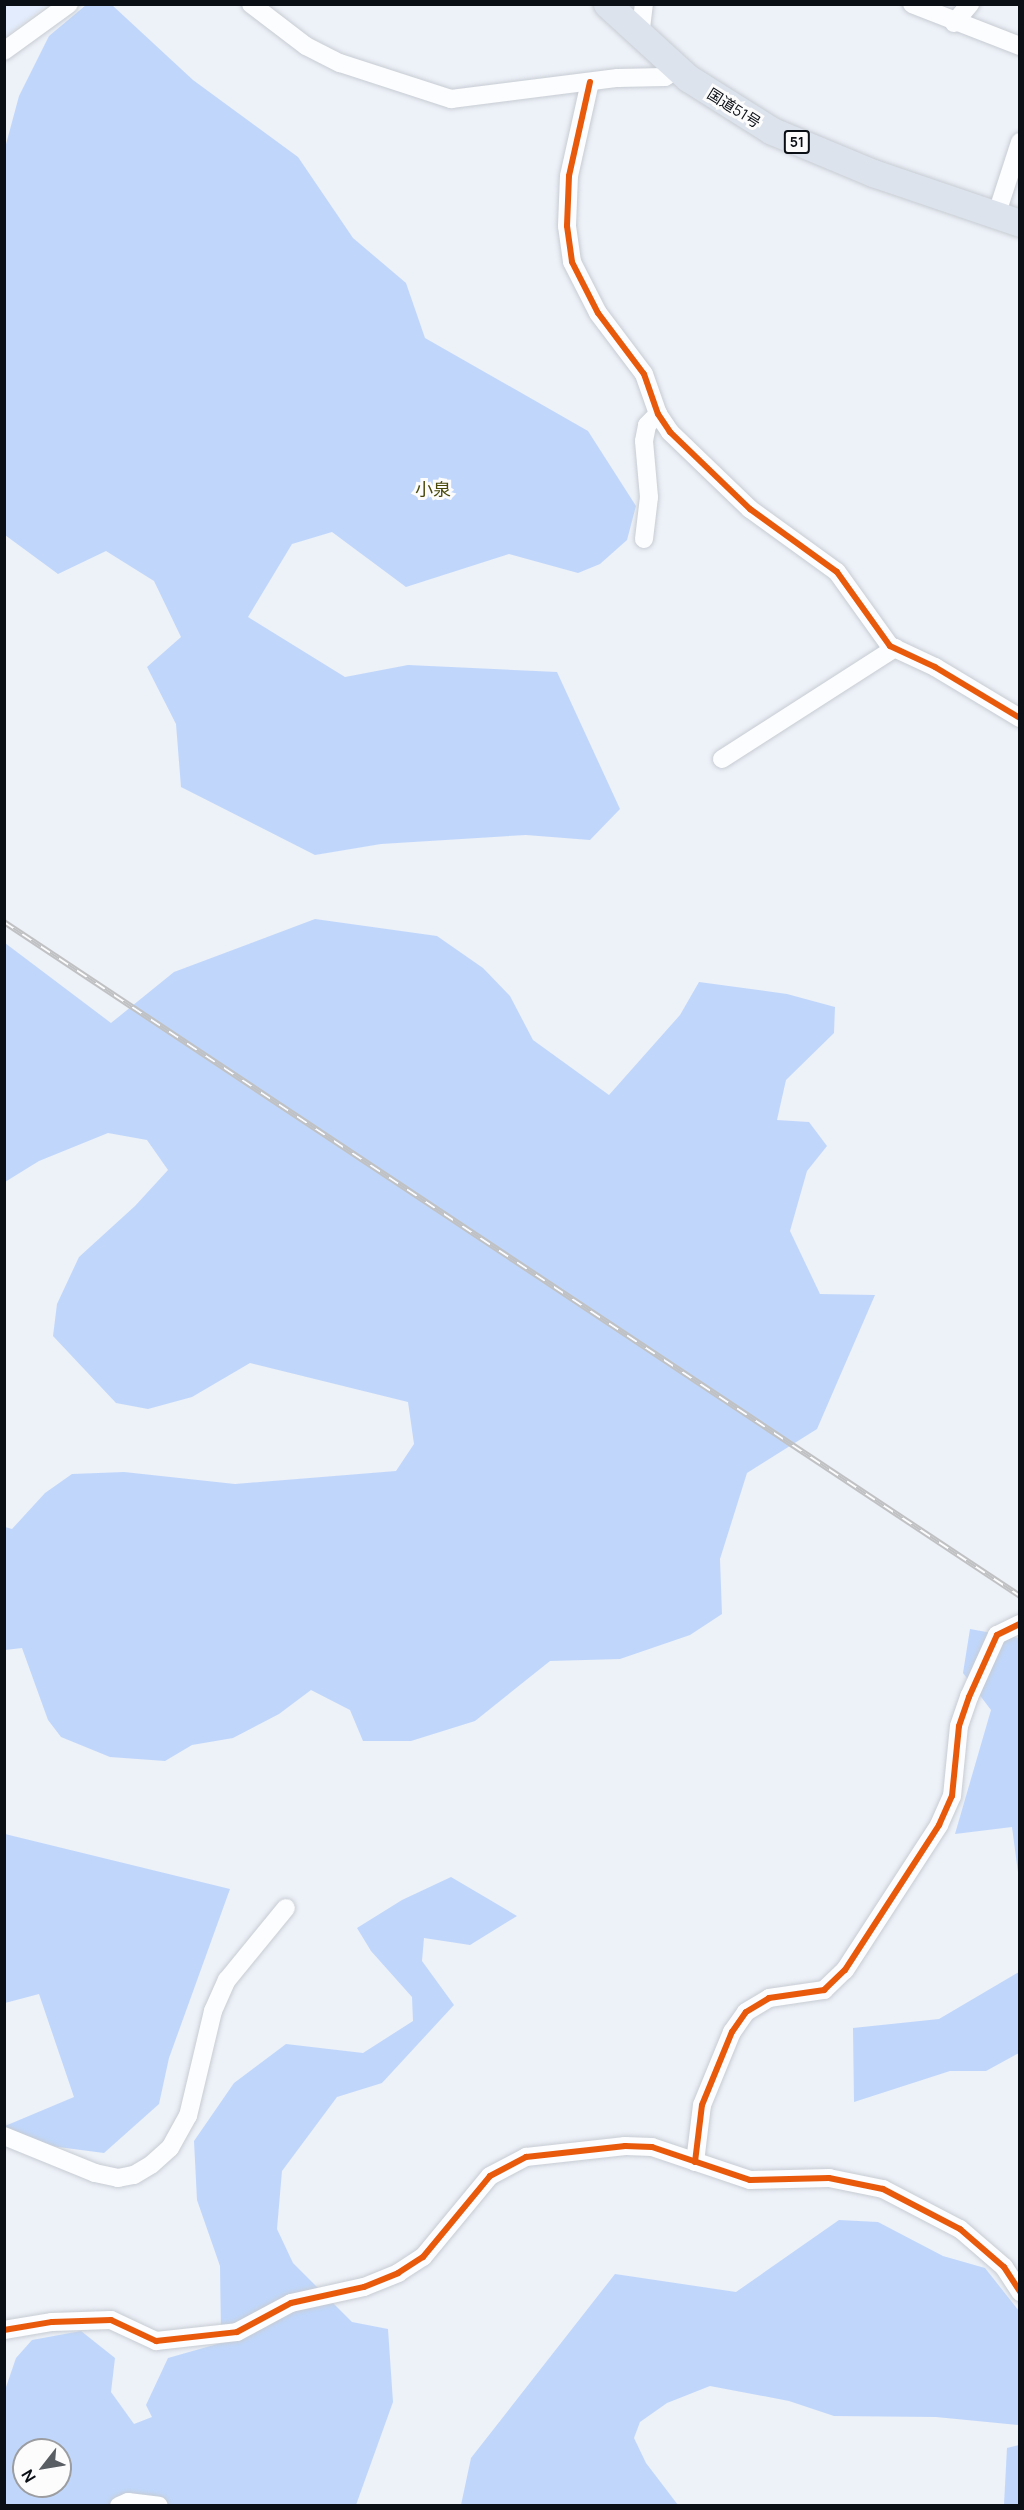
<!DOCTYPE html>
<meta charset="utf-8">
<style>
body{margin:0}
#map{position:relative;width:1024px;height:2510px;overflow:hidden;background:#edf1f8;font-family:Manrope,"Noto Sans JP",sans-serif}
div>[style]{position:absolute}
.built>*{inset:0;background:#e3ecfc}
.green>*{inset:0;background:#c0d7fb}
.roads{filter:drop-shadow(0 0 2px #c7ccd3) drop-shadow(0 0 2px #c7ccd3)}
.minor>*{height:18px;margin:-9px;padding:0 9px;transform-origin:9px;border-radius:9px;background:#fcfdfe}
.highway>*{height:27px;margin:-13.5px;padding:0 13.5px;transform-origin:13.5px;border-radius:13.5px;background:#dde3ec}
.rail>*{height:6px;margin-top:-3px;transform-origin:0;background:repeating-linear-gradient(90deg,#fcfcfc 0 11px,#c0c1c3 0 22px);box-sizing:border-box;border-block:2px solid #c0c1c3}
.cycleway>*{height:6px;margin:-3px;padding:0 3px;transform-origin:3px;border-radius:3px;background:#e8590c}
span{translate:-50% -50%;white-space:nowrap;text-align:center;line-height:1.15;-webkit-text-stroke:6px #fcfcfc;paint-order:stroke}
.shield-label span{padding:2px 4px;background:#fcfcfc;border:2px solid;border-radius:4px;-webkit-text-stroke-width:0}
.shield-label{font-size:14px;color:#0a0e15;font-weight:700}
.street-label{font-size:15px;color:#0a0e15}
.quarter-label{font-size:18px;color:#484909}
.frame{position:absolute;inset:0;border:6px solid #0a0e15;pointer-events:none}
.north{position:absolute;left:12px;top:2438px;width:60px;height:60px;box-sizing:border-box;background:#fcfcfc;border:2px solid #9b9da0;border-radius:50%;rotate:239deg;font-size:16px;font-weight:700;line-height:24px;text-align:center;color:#0a0e15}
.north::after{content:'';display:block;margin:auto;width:21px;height:27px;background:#595d64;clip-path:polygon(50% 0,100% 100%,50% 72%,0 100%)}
</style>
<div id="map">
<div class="built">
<i style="clip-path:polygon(5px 4px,47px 4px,47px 5px,5px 37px)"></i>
</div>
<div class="green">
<i style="clip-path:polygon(86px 5px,112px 5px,193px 80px,298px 157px,353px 238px,406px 283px,425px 338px,588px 431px,636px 506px,627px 540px,600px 564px,578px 573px,509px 554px,406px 587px,332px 532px,292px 544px,248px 617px,345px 677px,408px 665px,557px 672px,620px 809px,590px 840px,526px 835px,381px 844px,315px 855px,181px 787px,176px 724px,147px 667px,181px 637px,154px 581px,106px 551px,58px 574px,5px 535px,5px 148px,19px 96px,49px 36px)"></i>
<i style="clip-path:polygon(315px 919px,437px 936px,483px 968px,510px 996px,533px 1040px,609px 1095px,680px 1015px,699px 982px,787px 994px,835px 1007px,834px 1033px,786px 1080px,777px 1120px,809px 1122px,827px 1146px,807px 1171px,790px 1231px,820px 1294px,875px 1295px,817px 1429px,747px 1473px,720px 1559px,722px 1614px,690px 1635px,620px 1659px,550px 1661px,475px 1721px,411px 1741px,363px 1741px,350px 1710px,311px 1690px,279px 1714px,233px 1738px,192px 1745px,165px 1761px,110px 1757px,61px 1737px,48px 1720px,22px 1648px,5px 1650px,5px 1527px,12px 1529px,45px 1493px,72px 1474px,124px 1472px,235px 1484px,396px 1471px,414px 1444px,408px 1402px,250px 1363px,192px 1397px,148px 1409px,116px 1403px,53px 1336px,57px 1304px,79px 1257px,135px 1206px,168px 1170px,147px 1140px,108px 1133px,39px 1161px,5px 1182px,5px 943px,111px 1023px,174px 972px)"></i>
<i style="clip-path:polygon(970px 1629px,1019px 1638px,1019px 1880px,1012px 1827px,955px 1834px,991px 1710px,963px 1673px)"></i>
<i style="clip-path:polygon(5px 1834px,230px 1889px,169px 2058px,159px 2104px,104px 2153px,5px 2140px,5px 2126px,74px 2097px,39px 1994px,5px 2003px)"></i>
<i style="clip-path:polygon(evenodd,451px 1877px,517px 1916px,470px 1945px,424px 1938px,422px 1961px,454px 2005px,382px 2083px,337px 2097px,282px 2171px,277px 2229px,293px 2263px,352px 2322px,388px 2329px,393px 2402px,356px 2505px,5px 2506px,5px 2390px,16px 2358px,32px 2340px,81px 2331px,115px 2358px,111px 2392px,134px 2424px,152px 2417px,146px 2405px,168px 2358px,228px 2341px,221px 2332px,220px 2266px,197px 2200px,194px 2141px,234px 2083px,286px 2044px,363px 2053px,413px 2021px,412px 1997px,371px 1951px,357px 1928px,402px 1900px,451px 1877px,24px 2450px,60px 2450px,60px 2486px,24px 2486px,24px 2450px)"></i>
<i style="clip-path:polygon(1019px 1972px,1019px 2053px,986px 2071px,950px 2071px,854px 2102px,853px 2028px,939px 2019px)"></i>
<i style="clip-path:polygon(839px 2220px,878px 2222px,943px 2256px,985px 2268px,1019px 2311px,1019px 2425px,936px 2417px,834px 2416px,789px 2401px,710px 2386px,667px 2403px,640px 2422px,634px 2438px,646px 2463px,678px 2505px,461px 2505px,471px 2458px,615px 2274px,736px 2292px)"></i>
<i style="clip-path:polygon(1019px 2445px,1019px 2505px,1004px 2505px,1007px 2448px)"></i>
</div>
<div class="roads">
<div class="minor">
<i style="left:251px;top:4px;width:69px;rotate:37.4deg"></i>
<i style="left:306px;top:46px;width:38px;rotate:27deg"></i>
<i style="left:340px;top:63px;width:117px;rotate:18deg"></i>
<i style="left:451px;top:99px;width:168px;rotate:-7.2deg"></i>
<i style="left:618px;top:78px;width:47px;rotate:-1.2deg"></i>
<i style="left:665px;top:77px;width:14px;rotate:-34deg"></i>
<i style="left:912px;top:4px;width:116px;rotate:21.3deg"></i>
<i style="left:954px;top:23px;width:25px;rotate:-50deg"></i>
<i style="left:640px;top:36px;width:32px;rotate:-83deg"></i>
<i style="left:4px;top:51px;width:80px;rotate:-35.9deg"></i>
<i style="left:590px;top:82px;width:96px;rotate:102.6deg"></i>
<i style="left:569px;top:176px;width:50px;rotate:92.3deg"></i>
<i style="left:567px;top:226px;width:36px;rotate:82deg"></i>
<i style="left:572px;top:262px;width:57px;rotate:63deg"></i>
<i style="left:598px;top:313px;width:76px;rotate:53deg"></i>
<i style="left:644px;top:374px;width:42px;rotate:70.7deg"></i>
<i style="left:658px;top:414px;width:22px;rotate:56deg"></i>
<i style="left:670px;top:432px;width:111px;rotate:43.9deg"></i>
<i style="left:750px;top:509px;width:107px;rotate:35.9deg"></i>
<i style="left:837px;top:572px;width:91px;rotate:54.4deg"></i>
<i style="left:890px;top:646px;width:50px;rotate:25deg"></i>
<i style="left:935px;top:667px;width:99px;rotate:31deg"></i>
<i style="left:996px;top:216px;width:78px;rotate:-72deg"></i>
<i style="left:644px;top:539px;width:42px;rotate:-83.2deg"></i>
<i style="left:649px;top:497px;width:56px;rotate:-95.1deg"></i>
<i style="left:644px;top:441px;width:16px;rotate:-79deg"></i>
<i style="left:647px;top:425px;width:16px;rotate:-45deg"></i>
<i style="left:722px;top:759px;width:206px;rotate:-32.7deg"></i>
<i style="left:4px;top:2136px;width:98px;rotate:22.1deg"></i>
<i style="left:95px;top:2173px;width:24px;rotate:12deg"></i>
<i style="left:118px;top:2178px;width:16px;rotate:-11deg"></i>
<i style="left:134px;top:2175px;width:21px;rotate:-31deg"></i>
<i style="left:152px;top:2164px;width:24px;rotate:-42deg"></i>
<i style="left:170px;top:2148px;width:37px;rotate:-61deg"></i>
<i style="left:188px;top:2116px;width:108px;rotate:-76.6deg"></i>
<i style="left:213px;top:2011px;width:34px;rotate:-66deg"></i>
<i style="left:227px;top:1980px;width:93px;rotate:-50.7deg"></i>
<i style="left:695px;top:2162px;width:57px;rotate:-83deg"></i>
<i style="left:702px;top:2105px;width:79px;rotate:-67.7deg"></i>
<i style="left:732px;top:2032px;width:24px;rotate:-55deg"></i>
<i style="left:746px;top:2012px;width:27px;rotate:-31deg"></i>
<i style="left:769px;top:1998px;width:56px;rotate:-8.3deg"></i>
<i style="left:824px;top:1990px;width:29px;rotate:-44deg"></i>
<i style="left:845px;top:1970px;width:173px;rotate:-57deg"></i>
<i style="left:939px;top:1825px;width:32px;rotate:-66deg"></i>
<i style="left:952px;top:1796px;width:70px;rotate:-84.3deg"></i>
<i style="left:959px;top:1726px;width:31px;rotate:-71deg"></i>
<i style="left:969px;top:1697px;width:68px;rotate:-65.7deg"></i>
<i style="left:997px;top:1635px;width:25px;rotate:-26deg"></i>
<i style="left:4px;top:2330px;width:49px;rotate:-9.5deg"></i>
<i style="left:52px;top:2322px;width:59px;rotate:-1.9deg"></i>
<i style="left:111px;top:2320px;width:50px;rotate:25deg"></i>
<i style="left:156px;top:2341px;width:81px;rotate:-6.3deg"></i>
<i style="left:237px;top:2332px;width:61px;rotate:-28.2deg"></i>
<i style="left:291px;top:2303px;width:75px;rotate:-12.4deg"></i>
<i style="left:364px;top:2287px;width:37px;rotate:-22deg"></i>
<i style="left:398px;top:2273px;width:30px;rotate:-33deg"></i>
<i style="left:423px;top:2257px;width:105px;rotate:-50.4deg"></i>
<i style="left:490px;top:2176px;width:41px;rotate:-27.8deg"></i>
<i style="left:526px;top:2157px;width:100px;rotate:-6.3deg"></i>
<i style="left:625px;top:2146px;width:27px;rotate:2deg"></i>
<i style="left:652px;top:2147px;width:103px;rotate:18.6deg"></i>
<i style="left:750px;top:2180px;width:79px;rotate:-1.5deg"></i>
<i style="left:829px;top:2178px;width:55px;rotate:11.5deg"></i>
<i style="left:883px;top:2189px;width:87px;rotate:27.5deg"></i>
<i style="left:960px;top:2229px;width:58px;rotate:40.8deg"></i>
<i style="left:1004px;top:2267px;width:30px;rotate:57deg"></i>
<i style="left:119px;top:2506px;width:10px;rotate:-24deg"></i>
<i style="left:128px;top:2502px;width:31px;rotate:7deg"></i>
</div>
<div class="highway">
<i style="left:607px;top:4px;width:110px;rotate:42.4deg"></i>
<i style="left:688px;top:78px;width:99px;rotate:32.2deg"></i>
<i style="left:772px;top:131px;width:109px;rotate:22.6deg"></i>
<i style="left:873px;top:173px;width:155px;rotate:18.8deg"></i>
</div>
</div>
<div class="rail">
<i style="left:4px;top:922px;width:1219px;rotate:33.56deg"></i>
</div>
<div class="cycleway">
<i style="left:590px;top:82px;width:96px;rotate:102.6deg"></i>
<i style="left:569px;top:176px;width:50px;rotate:92.3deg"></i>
<i style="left:567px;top:226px;width:36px;rotate:82deg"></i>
<i style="left:572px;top:262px;width:57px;rotate:63deg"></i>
<i style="left:598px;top:313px;width:76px;rotate:53deg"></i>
<i style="left:644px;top:374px;width:42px;rotate:70.7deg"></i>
<i style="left:658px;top:414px;width:22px;rotate:56deg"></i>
<i style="left:670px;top:432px;width:111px;rotate:43.9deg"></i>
<i style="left:750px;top:509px;width:107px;rotate:35.9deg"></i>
<i style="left:837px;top:572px;width:91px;rotate:54.4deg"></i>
<i style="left:890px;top:646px;width:50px;rotate:25deg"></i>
<i style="left:935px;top:667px;width:99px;rotate:31deg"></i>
<i style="left:695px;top:2162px;width:57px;rotate:-83deg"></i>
<i style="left:702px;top:2105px;width:79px;rotate:-67.7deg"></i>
<i style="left:732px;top:2032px;width:24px;rotate:-55deg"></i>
<i style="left:746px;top:2012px;width:27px;rotate:-31deg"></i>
<i style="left:769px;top:1998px;width:56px;rotate:-8.3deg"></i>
<i style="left:824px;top:1990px;width:29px;rotate:-44deg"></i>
<i style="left:845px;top:1970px;width:173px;rotate:-57deg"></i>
<i style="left:939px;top:1825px;width:32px;rotate:-66deg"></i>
<i style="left:952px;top:1796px;width:70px;rotate:-84.3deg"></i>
<i style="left:959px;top:1726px;width:31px;rotate:-71deg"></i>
<i style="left:969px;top:1697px;width:68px;rotate:-65.7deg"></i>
<i style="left:997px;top:1635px;width:25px;rotate:-26deg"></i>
<i style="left:4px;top:2330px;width:49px;rotate:-9.5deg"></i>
<i style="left:52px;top:2322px;width:59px;rotate:-1.9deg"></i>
<i style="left:111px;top:2320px;width:50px;rotate:25deg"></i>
<i style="left:156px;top:2341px;width:81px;rotate:-6.3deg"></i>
<i style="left:237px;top:2332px;width:61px;rotate:-28.2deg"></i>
<i style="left:291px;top:2303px;width:75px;rotate:-12.4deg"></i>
<i style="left:364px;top:2287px;width:37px;rotate:-22deg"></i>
<i style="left:398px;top:2273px;width:30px;rotate:-33deg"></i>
<i style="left:423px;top:2257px;width:105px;rotate:-50.4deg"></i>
<i style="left:490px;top:2176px;width:41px;rotate:-27.8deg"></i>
<i style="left:526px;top:2157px;width:100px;rotate:-6.3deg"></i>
<i style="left:625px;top:2146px;width:27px;rotate:2deg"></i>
<i style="left:652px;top:2147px;width:103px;rotate:18.6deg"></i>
<i style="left:750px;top:2180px;width:79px;rotate:-1.5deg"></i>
<i style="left:829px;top:2178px;width:55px;rotate:11.5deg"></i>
<i style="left:883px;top:2189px;width:87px;rotate:27.5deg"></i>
<i style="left:960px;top:2229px;width:58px;rotate:40.8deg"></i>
<i style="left:1004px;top:2267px;width:30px;rotate:57deg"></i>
</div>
<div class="shield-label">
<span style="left:797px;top:142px">51</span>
</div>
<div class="street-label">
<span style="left:734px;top:108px;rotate:32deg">国道51号</span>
</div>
<div class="quarter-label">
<span style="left:433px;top:489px">小泉</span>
</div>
<div class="frame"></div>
<div class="north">N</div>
</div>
